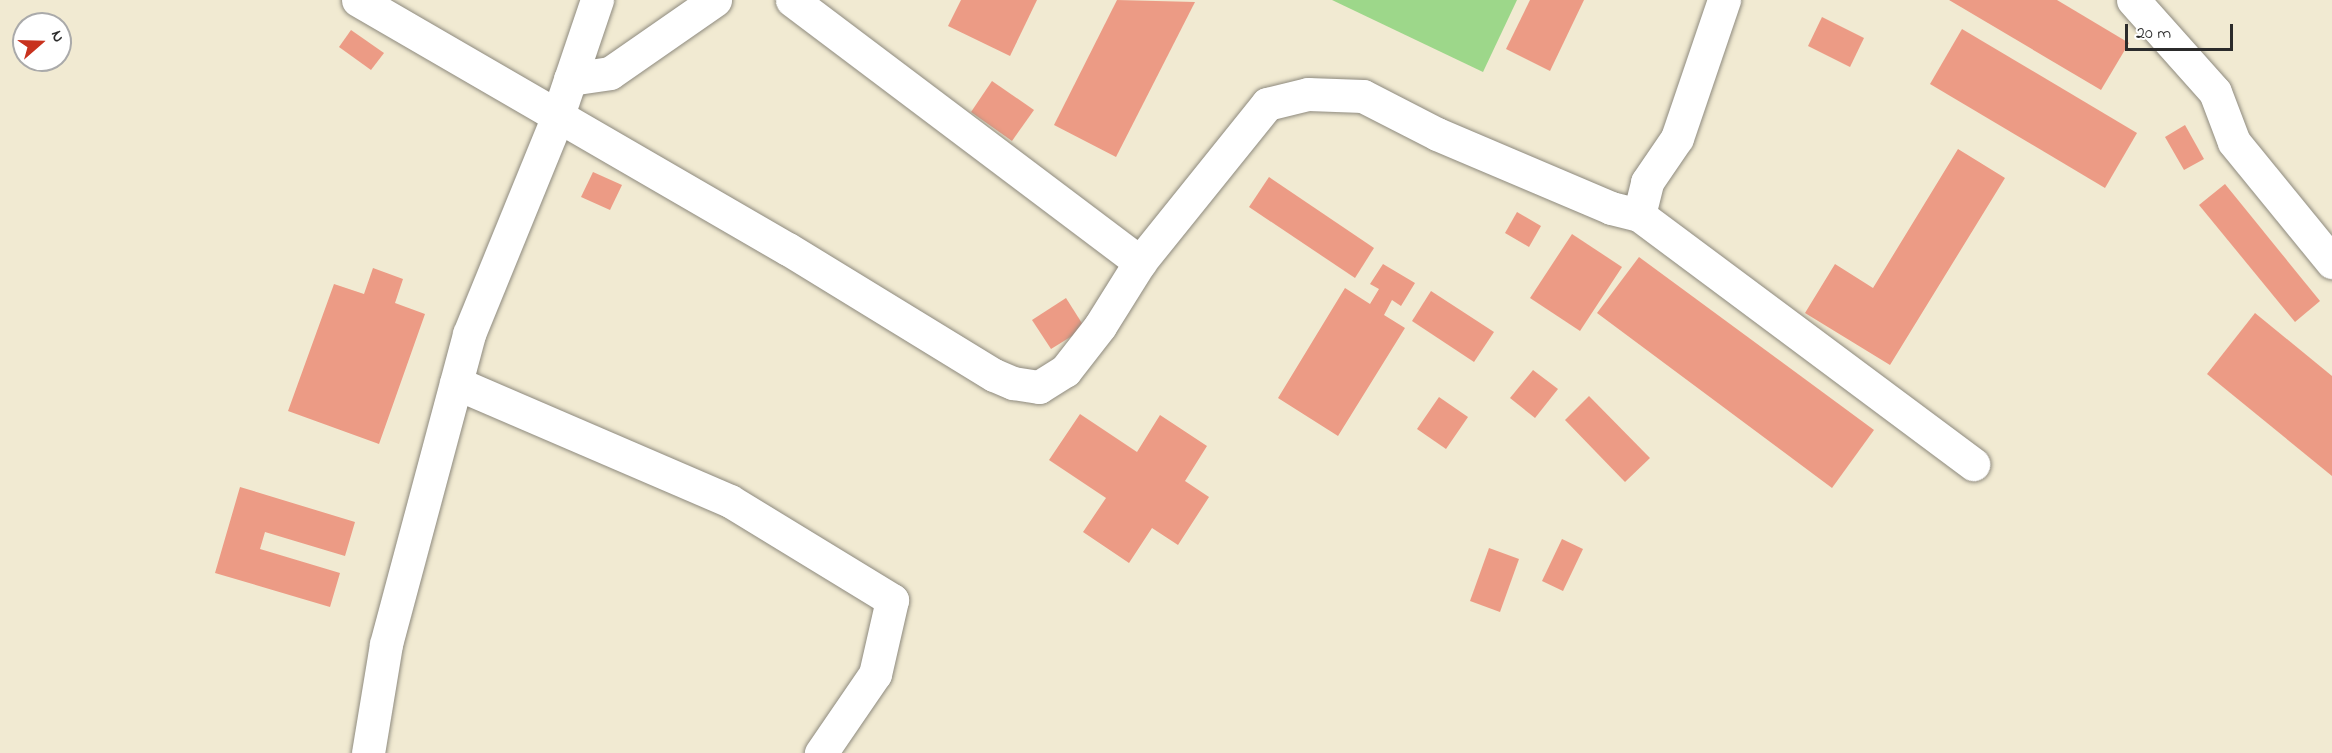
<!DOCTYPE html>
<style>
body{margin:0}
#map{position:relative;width:2332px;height:753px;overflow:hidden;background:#f1ead2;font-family:"Indie Flower",sans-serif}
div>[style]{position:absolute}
.green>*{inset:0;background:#9dd78a}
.building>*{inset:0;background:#ec9b85}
.roads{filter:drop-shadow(0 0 2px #8e8a7e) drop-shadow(0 0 2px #8e8a7e)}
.minor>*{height:33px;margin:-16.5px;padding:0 16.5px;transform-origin:16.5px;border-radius:16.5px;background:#fff}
span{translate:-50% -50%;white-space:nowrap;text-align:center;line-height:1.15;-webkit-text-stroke:5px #fff;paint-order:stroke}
.north{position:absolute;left:12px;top:12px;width:60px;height:60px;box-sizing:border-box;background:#fff;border:2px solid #aaa;border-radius:50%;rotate:70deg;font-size:16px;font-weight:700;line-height:24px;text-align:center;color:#2b2b2b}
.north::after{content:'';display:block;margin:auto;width:21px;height:27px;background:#c8321e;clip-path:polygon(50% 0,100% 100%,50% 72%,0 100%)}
.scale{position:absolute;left:2125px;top:24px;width:108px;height:27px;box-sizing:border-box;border:3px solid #2b2b2b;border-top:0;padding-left:8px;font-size:18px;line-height:21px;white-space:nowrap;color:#2b2b2b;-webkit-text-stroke:4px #fff;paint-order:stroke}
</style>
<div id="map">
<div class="green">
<i style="clip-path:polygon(1332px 0,1517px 0,1483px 72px)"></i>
</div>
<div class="building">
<i style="clip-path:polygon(961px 0,1037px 0,1010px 56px,948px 26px)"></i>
<i style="clip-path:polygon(1117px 0,1195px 2px,1116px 157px,1054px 125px)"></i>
<i style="clip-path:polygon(1530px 0,1584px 0,1550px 71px,1506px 49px)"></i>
<i style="clip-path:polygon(1949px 0,2057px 0,2129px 43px,2101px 90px)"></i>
<i style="clip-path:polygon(1822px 17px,1864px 38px,1850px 67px,1808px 46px)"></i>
<i style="clip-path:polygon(1962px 29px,2137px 133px,2105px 188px,1930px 84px)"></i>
<i style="clip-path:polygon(351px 30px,384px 53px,371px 70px,339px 47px)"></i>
<i style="clip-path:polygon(992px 81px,1034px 110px,1012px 141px,971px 112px)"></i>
<i style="clip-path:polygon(2185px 125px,2204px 159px,2184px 170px,2165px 137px)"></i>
<i style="clip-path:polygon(1958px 149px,2005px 178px,1890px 365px,1805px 313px,1835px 264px,1873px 288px)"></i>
<i style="clip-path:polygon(593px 172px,622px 185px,610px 210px,581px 197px)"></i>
<i style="clip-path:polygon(1269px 177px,1374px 248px,1355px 278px,1249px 207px)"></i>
<i style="clip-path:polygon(2225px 184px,2320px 301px,2295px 322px,2199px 205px)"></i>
<i style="clip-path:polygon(1517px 212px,1541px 226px,1529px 247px,1505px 233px)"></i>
<i style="clip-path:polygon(1572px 234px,1622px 267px,1580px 331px,1530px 298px)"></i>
<i style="clip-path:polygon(1639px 257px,1874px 430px,1832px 488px,1597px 313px)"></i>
<i style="clip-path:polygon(1383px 264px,1415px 283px,1401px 306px,1392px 300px,1384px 315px,1405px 328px,1338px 436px,1278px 398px,1345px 288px,1370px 304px,1379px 289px,1370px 284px)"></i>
<i style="clip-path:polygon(373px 268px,403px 279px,395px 303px,425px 314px,379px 444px,288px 411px,334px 284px,364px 294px)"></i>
<i style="clip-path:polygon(1431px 291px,1494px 332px,1474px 362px,1412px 321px)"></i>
<i style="clip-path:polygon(1066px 298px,1085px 328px,1051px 349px,1032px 320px)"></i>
<i style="clip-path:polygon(2255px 313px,2332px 376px,2332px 476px,2207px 374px)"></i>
<i style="clip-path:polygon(1533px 370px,1558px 389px,1535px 418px,1510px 398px)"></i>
<i style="clip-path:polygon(1589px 396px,1650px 458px,1625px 482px,1565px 420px)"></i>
<i style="clip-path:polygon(1439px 397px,1468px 417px,1446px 449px,1417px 429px)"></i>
<i style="clip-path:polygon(1080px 414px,1137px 452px,1160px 415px,1207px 446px,1185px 481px,1209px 497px,1178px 545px,1152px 528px,1129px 563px,1083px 532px,1106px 498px,1049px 460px)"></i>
<i style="clip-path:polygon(240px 487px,355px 522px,345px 556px,265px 532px,260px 549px,340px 573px,330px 607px,215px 573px)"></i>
<i style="clip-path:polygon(1562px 539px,1583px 549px,1563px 591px,1542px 581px)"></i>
<i style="clip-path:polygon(1489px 548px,1519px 559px,1500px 612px,1470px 601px)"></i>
</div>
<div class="roads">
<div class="minor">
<i style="left:358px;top:0;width:497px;rotate:30.1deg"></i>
<i style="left:788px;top:249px;width:241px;rotate:31.5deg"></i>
<i style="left:994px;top:375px;width:21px;rotate:23deg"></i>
<i style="left:1013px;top:383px;width:26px;rotate:9deg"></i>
<i style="left:1039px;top:387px;width:31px;rotate:-32deg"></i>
<i style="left:1065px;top:371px;width:57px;rotate:-52.1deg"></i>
<i style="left:1100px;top:326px;width:75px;rotate:-58deg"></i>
<i style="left:1140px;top:262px;width:203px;rotate:-51.2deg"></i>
<i style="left:1267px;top:104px;width:42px;rotate:-13.7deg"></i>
<i style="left:1308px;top:94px;width:55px;rotate:2.1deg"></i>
<i style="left:1363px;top:96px;width:83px;rotate:27.2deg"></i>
<i style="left:1437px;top:134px;width:189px;rotate:23deg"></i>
<i style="left:1611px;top:208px;width:29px;rotate:14deg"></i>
<i style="left:1639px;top:215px;width:34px;rotate:-76deg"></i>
<i style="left:1647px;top:182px;width:53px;rotate:-55.7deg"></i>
<i style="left:1677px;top:138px;width:146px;rotate:-71.2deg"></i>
<i style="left:792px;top:0;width:436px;rotate:37deg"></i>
<i style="left:2133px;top:0;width:123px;rotate:48.3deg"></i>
<i style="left:2215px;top:92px;width:53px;rotate:69.2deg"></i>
<i style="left:2234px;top:142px;width:155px;rotate:50.8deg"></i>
<i style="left:570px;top:79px;width:40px;rotate:-8.5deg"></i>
<i style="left:610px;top:73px;width:128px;rotate:-34.8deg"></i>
<i style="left:1639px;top:215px;width:417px;rotate:36.7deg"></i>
<i style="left:456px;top:383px;width:298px;rotate:23.3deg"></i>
<i style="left:730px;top:501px;width:190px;rotate:31.4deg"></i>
<i style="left:892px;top:600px;width:76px;rotate:102.9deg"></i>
<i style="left:875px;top:674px;width:96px;rotate:124.4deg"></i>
<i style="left:368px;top:753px;width:110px;rotate:-80.6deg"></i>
<i style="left:386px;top:644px;width:321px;rotate:-75deg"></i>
<i style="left:469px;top:334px;width:233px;rotate:-67.8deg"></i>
<i style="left:557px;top:118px;width:125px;rotate:-71.3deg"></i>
</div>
</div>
<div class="north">N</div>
<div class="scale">20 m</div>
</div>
